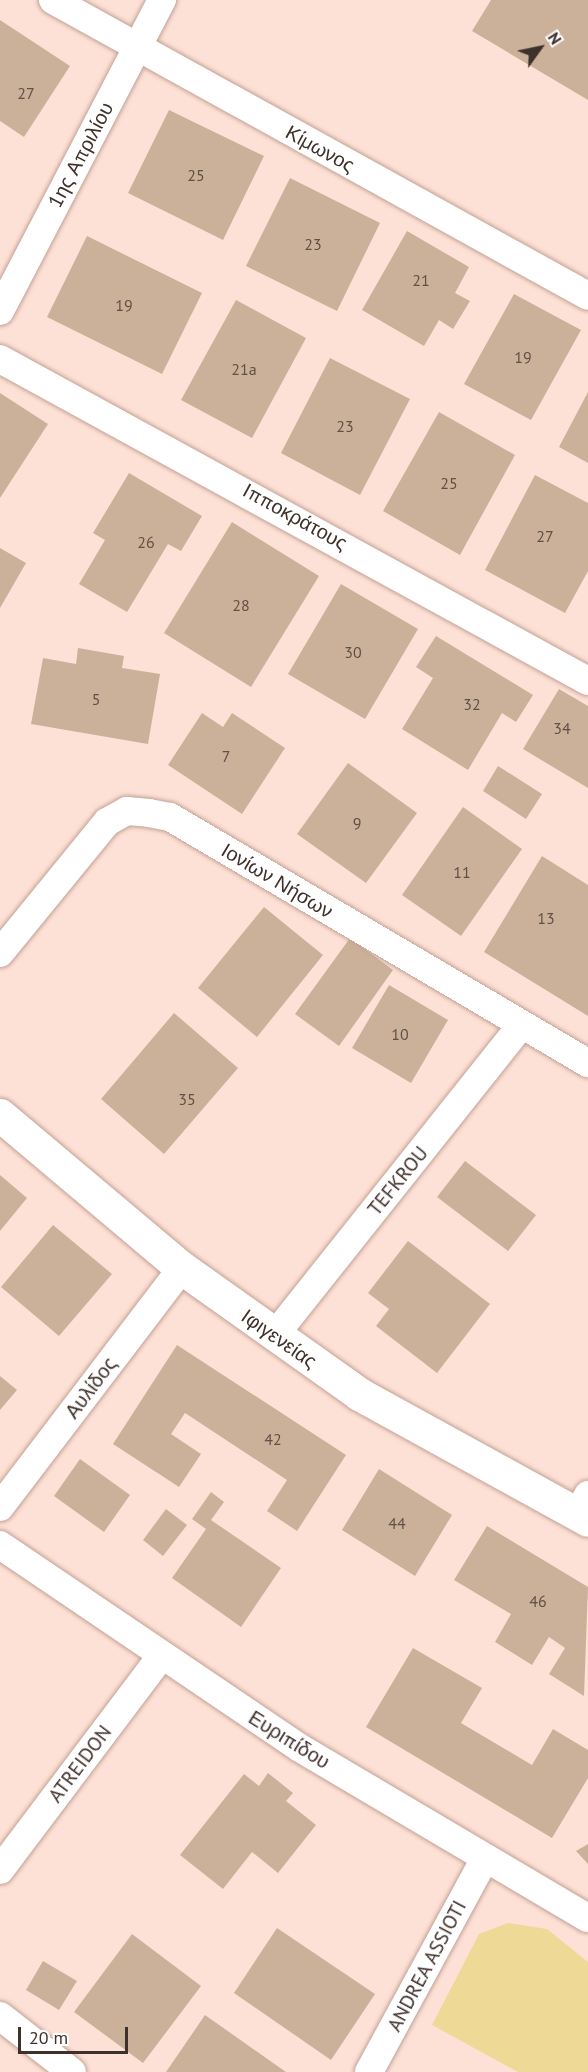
<!DOCTYPE html>
<meta charset="utf-8">
<style>
body{margin:0}
#map{position:relative;width:588px;height:2072px;overflow:hidden;background:#fee1d6;font-family:"PT Sans",sans-serif}
div>[style]{position:absolute}
.green>*{inset:0;background:#efd997}
.building>*{inset:0;background:#cbb199}
.roads{filter:drop-shadow(0 0 2px #c3a195) drop-shadow(0 0 2px #c3a195)}
.street>*{height:28px;margin:-14px;padding:0 14px;transform-origin:14px;border-radius:14px;background:#fff}
.secondary>*{height:33px;margin:-16.5px;padding:0 16.5px;transform-origin:16.5px;border-radius:16.5px;background:#fff}
span{translate:-50% -50%;white-space:nowrap;text-align:center;line-height:1.15;-webkit-text-stroke:4.5px #fff;paint-order:stroke}
.number-label{font-size:16px;color:#615046}
.number-label span{-webkit-text-stroke-width:0}
.street-label{font-size:20px;color:#3e302b}
.north{position:absolute;left:510px;top:18px;width:60px;height:60px;-webkit-text-stroke:4px #fff;paint-order:stroke;rotate:57deg;font-size:16px;font-weight:700;line-height:24px;text-align:center;color:#3e302b}
.north::after{content:'';display:block;margin:auto;width:21px;height:27px;background:#3e302b;clip-path:polygon(50% 0,100% 100%,50% 72%,0 100%)}
.scale{position:absolute;left:18px;top:2027px;width:110px;height:27px;box-sizing:border-box;border:3px solid #3e302b;border-top:0;padding-left:8px;font-size:18px;line-height:21px;white-space:nowrap;color:#3e302b;-webkit-text-stroke:4px #fff;paint-order:stroke}
</style>
<div id="map">
<div class="green">
<i style="clip-path:polygon(508px 1923px,547px 1929px,588px 1962px,588px 2072px,518px 2072px,432px 2025px,479px 1934px)"></i>
</div>
<div class="building">
<i style="clip-path:polygon(491px 0,588px 0,588px 100px,472px 31px)"></i>
<i style="clip-path:polygon(0 20px,70px 66px,24px 137px,0 121px)"></i>
<i style="clip-path:polygon(169px 110px,264px 156px,223px 240px,128px 193px)"></i>
<i style="clip-path:polygon(290px 178px,380px 223px,337px 311px,246px 266px)"></i>
<i style="clip-path:polygon(407px 231px,469px 267px,455px 293px,470px 301px,453px 329px,439px 320px,424px 346px,362px 310px)"></i>
<i style="clip-path:polygon(87px 236px,202px 293px,162px 374px,47px 317px)"></i>
<i style="clip-path:polygon(514px 294px,581px 330px,531px 420px,464px 384px)"></i>
<i style="clip-path:polygon(236px 300px,306px 338px,252px 438px,181px 400px)"></i>
<i style="clip-path:polygon(330px 358px,410px 399px,360px 495px,281px 453px)"></i>
<i style="clip-path:polygon(588px 392px,588px 463px,559px 447px)"></i>
<i style="clip-path:polygon(0 393px,48px 424px,0 498px)"></i>
<i style="clip-path:polygon(439px 412px,515px 455px,460px 555px,383px 511px)"></i>
<i style="clip-path:polygon(129px 473px,202px 516px,181px 551px,168px 544px,127px 612px,79px 584px,105px 540px,93px 533px)"></i>
<i style="clip-path:polygon(535px 475px,588px 503px,588px 571px,565px 613px,485px 570px)"></i>
<i style="clip-path:polygon(232px 522px,319px 576px,251px 687px,164px 633px)"></i>
<i style="clip-path:polygon(0 548px,26px 563px,0 608px)"></i>
<i style="clip-path:polygon(341px 584px,418px 629px,365px 719px,288px 674px)"></i>
<i style="clip-path:polygon(436px 636px,533px 695px,516px 722px,502px 713px,468px 770px,402px 729px,433px 678px,416px 667px)"></i>
<i style="clip-path:polygon(78px 648px,124px 656px,122px 668px,160px 674px,148px 744px,31px 724px,43px 658px,76px 664px)"></i>
<i style="clip-path:polygon(559px 689px,588px 706px,588px 788px,523px 749px)"></i>
<i style="clip-path:polygon(202px 713px,223px 727px,232px 713px,285px 748px,242px 814px,168px 765px)"></i>
<i style="clip-path:polygon(348px 763px,417px 813px,366px 883px,297px 834px)"></i>
<i style="clip-path:polygon(498px 766px,542px 794px,526px 819px,483px 791px)"></i>
<i style="clip-path:polygon(463px 807px,522px 849px,461px 936px,402px 895px)"></i>
<i style="clip-path:polygon(542px 856px,588px 885px,588px 1016px,484px 952px)"></i>
<i style="clip-path:polygon(264px 907px,323px 955px,257px 1037px,198px 988px)"></i>
<i style="clip-path:polygon(350px 938px,393px 970px,339px 1046px,295px 1014px)"></i>
<i style="clip-path:polygon(389px 985px,448px 1020px,411px 1083px,352px 1048px)"></i>
<i style="clip-path:polygon(174px 1013px,238px 1068px,164px 1154px,101px 1099px)"></i>
<i style="clip-path:polygon(465px 1161px,536px 1215px,508px 1251px,437px 1197px)"></i>
<i style="clip-path:polygon(0 1175px,27px 1198px,0 1231px)"></i>
<i style="clip-path:polygon(53px 1225px,112px 1274px,59px 1336px,1px 1287px)"></i>
<i style="clip-path:polygon(408px 1241px,490px 1304px,437px 1373px,376px 1326px,389px 1309px,368px 1293px)"></i>
<i style="clip-path:polygon(177px 1345px,346px 1455px,297px 1531px,267px 1511px,287px 1480px,185px 1413px,171px 1434px,201px 1454px,179px 1487px,113px 1444px)"></i>
<i style="clip-path:polygon(0 1376px,17px 1390px,0 1410px)"></i>
<i style="clip-path:polygon(80px 1459px,130px 1495px,104px 1532px,54px 1496px)"></i>
<i style="clip-path:polygon(379px 1469px,452px 1515px,415px 1576px,342px 1530px)"></i>
<i style="clip-path:polygon(211px 1492px,224px 1502px,211px 1520px,281px 1568px,241px 1627px,172px 1578px,206px 1529px,192px 1519px)"></i>
<i style="clip-path:polygon(166px 1509px,187px 1525px,163px 1556px,143px 1540px)"></i>
<i style="clip-path:polygon(487px 1526px,588px 1587px,584px 1696px,549px 1674px,565px 1648px,549px 1637px,532px 1665px,495px 1642px,511px 1614px,454px 1580px)"></i>
<i style="clip-path:polygon(413px 1648px,482px 1688px,461px 1723px,532px 1765px,553px 1729px,588px 1750px,588px 1778px,552px 1838px,366px 1727px)"></i>
<i style="clip-path:polygon(268px 1773px,293px 1793px,286px 1801px,316px 1825px,278px 1873px,252px 1852px,223px 1889px,180px 1855px,244px 1774px,259px 1786px)"></i>
<i style="clip-path:polygon(588px 1844px,588px 1864px,576px 1851px)"></i>
<i style="clip-path:polygon(277px 1928px,375px 1994px,331px 2060px,234px 1993px)"></i>
<i style="clip-path:polygon(132px 1934px,201px 1986px,143px 2063px,74px 2012px)"></i>
<i style="clip-path:polygon(43px 1961px,77px 1981px,59px 2010px,26px 1990px)"></i>
<i style="clip-path:polygon(205px 2015px,286px 2072px,166px 2072px)"></i>
</div>
<div class="roads">
<div class="street">
<i style="left:53px;top:0;width:611px;rotate:28.95deg"></i>
<i style="left:0;top:311px;width:351px;rotate:-62.5deg"></i>
<i style="left:0;top:359px;width:670px;rotate:28.71deg"></i>
<i style="left:0;top:953px;width:169px;rotate:-50.8deg"></i>
<i style="left:107px;top:822px;width:23px;rotate:-29deg"></i>
<i style="left:127px;top:811px;width:22px;rotate:5deg"></i>
<i style="left:149px;top:813px;width:21px;rotate:11deg"></i>
<i style="left:170px;top:817px;width:485px;rotate:30.5deg"></i>
<i style="left:274px;top:1336px;width:397px;rotate:-51.5deg"></i>
<i style="left:0;top:1507px;width:300px;rotate:-52.7deg"></i>
<i style="left:577px;top:1515px;width:23px;rotate:-61deg"></i>
<i style="left:0;top:1545px;width:362px;rotate:34.1deg"></i>
<i style="left:300px;top:1748px;width:334px;rotate:30.6deg"></i>
<i style="left:0;top:1870px;width:266px;rotate:-53deg"></i>
<i style="left:0;top:2016px;width:91px;rotate:37.9deg"></i>
<i style="left:369px;top:2072px;width:241px;rotate:-61.5deg"></i>
</div>
<div class="secondary">
<i style="left:0;top:1115px;width:238px;rotate:40.1deg"></i>
<i style="left:182px;top:1268px;width:217px;rotate:35.4deg"></i>
<i style="left:359px;top:1394px;width:261px;rotate:28.8deg"></i>
</div>
</div>
<div class="number-label">
<span style="left:26px;top:93px">27</span>
<span style="left:196px;top:175px">25</span>
<span style="left:313px;top:244px">23</span>
<span style="left:421px;top:280px">21</span>
<span style="left:124px;top:305px">19</span>
<span style="left:523px;top:357px">19</span>
<span style="left:244px;top:369px">21a</span>
<span style="left:345px;top:426px">23</span>
<span style="left:449px;top:483px">25</span>
<span style="left:545px;top:536px">27</span>
<span style="left:146px;top:542px">26</span>
<span style="left:241px;top:605px">28</span>
<span style="left:353px;top:652px">30</span>
<span style="left:96px;top:699px">5</span>
<span style="left:472px;top:704px">32</span>
<span style="left:562px;top:728px">34</span>
<span style="left:226px;top:756px">7</span>
<span style="left:357px;top:823px">9</span>
<span style="left:462px;top:872px">11</span>
<span style="left:546px;top:918px">13</span>
<span style="left:400px;top:1034px">10</span>
<span style="left:187px;top:1099px">35</span>
<span style="left:273px;top:1439px">42</span>
<span style="left:397px;top:1523px">44</span>
<span style="left:538px;top:1601px">46</span>
</div>
<div class="street-label">
<span style="left:320px;top:149px;rotate:29deg">Κίμωνος</span>
<span style="left:81px;top:155px;rotate:-62deg">1ης Απριλίου</span>
<span style="left:295px;top:517px;rotate:29deg">Ιπποκράτους</span>
<span style="left:277px;top:881px;rotate:31deg">Ιονίων Νήσων</span>
<span style="left:398px;top:1181px;rotate:-51deg">TEFKROU</span>
<span style="left:279px;top:1339px;rotate:35deg">Ιφιγενείας</span>
<span style="left:91px;top:1388px;rotate:-53deg">Αυλίδος</span>
<span style="left:289px;top:1740px;rotate:32deg">Ευριπίδου</span>
<span style="left:80px;top:1764px;rotate:-53deg">ATREIDON</span>
<span style="left:427px;top:1966px;rotate:-62deg">ANDREA ASSIOTI</span>
</div>
<div class="north">N</div>
<div class="scale">20 m</div>
</div>
